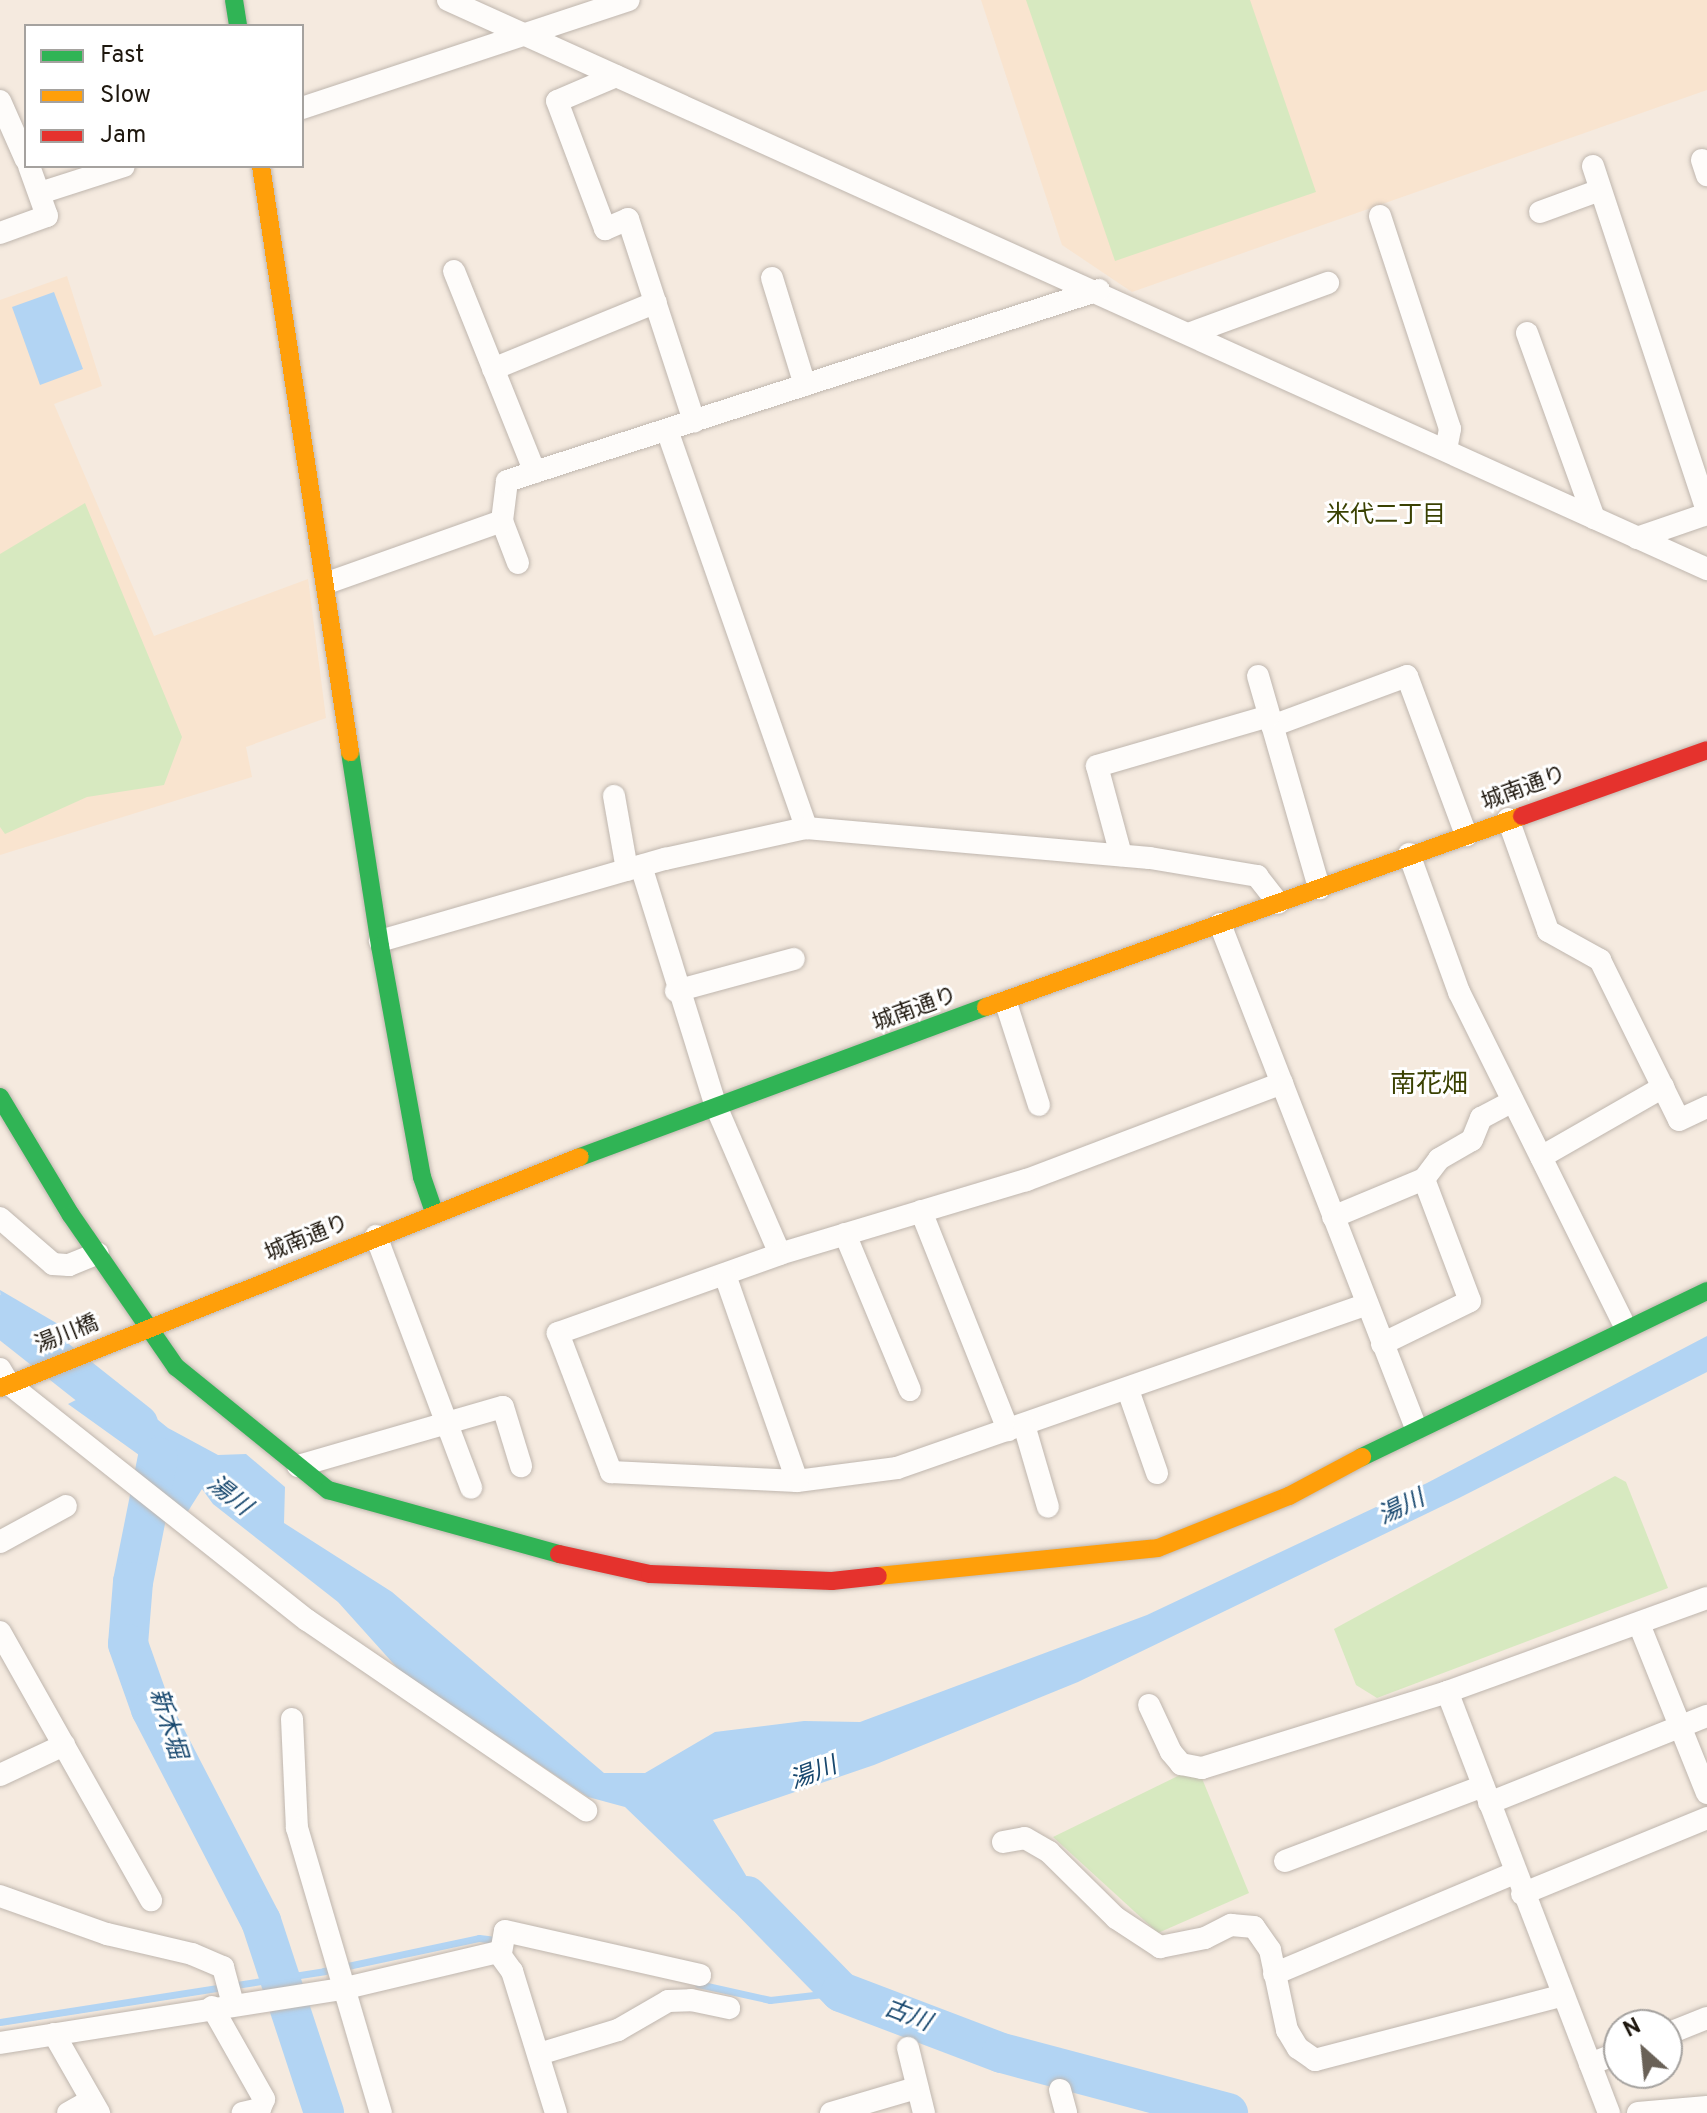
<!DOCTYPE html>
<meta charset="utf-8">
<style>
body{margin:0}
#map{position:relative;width:1707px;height:2113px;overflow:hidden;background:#f5eadf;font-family:Overpass,"Noto Sans JP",sans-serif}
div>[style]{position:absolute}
.built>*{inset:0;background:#f9e4cf}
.green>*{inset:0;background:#d7e9c0}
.water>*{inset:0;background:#b2d4f3}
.stream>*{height:7px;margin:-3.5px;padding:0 3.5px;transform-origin:3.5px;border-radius:3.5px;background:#b2d4f3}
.river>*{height:40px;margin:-20px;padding:0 20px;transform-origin:20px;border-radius:20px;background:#b2d4f3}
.roads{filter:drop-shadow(0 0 2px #bfb6ae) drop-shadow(0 0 2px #bfb6ae)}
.street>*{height:22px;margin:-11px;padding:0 11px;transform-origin:11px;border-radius:11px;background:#fefcfa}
.fast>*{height:18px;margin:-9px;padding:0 9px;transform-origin:9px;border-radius:9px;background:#30b455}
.slow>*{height:18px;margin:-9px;padding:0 9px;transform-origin:9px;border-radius:9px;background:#ff9f0a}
.jam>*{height:18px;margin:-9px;padding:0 9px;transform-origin:9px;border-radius:9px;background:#e5322d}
span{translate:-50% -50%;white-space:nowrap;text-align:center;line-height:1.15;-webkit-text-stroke:6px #fff;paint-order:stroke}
.street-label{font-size:22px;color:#1e170e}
.neighbourhood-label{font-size:24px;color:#3a4102}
.water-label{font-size:24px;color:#17476e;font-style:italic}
.quarter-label{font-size:26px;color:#3a4102}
.legend{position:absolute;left:24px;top:24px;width:280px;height:144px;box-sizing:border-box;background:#fff;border:2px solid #a5a29f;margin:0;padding:10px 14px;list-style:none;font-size:24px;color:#1e170e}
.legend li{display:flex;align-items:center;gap:16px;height:40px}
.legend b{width:40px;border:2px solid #a5a29f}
.north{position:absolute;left:1603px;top:2009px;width:80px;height:80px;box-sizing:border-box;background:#fff;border:2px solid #a5a29f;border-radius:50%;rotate:333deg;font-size:22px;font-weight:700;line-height:32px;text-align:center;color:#1e170e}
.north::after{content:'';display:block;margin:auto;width:28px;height:36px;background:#696157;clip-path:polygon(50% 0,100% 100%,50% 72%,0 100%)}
</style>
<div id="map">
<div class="built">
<i style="clip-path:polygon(981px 0,1707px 0,1707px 90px,1132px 292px,1062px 245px)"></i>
<i style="clip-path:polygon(67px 276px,102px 386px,54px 404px,154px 636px,308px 579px,326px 718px,246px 747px,252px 777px,0 855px,0 300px)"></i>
</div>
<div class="green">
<i style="clip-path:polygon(1026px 0,1250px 0,1316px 192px,1115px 261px)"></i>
<i style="clip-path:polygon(85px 503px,182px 737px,164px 785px,87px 797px,5px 834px,0 827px,0 554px)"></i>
<i style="clip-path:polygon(1615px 1476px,1626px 1482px,1668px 1588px,1377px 1698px,1356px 1685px,1334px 1629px)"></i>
<i style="clip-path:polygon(1182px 1774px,1201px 1776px,1249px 1893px,1158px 1933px,1053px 1837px)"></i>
</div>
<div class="water">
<i style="clip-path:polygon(54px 292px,83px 369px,40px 385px,12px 307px)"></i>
<i style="clip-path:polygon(0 1290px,58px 1324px,4px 1344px)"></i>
<i style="clip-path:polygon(1707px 1336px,1707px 1372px,1459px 1498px,1078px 1682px,874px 1765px,713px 1820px,791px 1951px,732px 1910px,625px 1807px,588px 1797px,400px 1671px,338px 1602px,213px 1504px,202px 1489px,185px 1516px,141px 1486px,146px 1460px,68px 1404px,111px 1382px,168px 1428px,218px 1455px,246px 1454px,285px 1487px,284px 1523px,392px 1592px,604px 1773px,645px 1773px,715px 1732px,804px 1721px,860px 1722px,1147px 1615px,1427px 1483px)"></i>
</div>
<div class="stream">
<i style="left:698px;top:1984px;width:74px;rotate:12.5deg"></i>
<i style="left:770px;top:2000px;width:71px;rotate:-6.4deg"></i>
<i style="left:0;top:2022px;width:328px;rotate:-8.9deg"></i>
<i style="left:324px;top:1971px;width:158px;rotate:-12deg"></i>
<i style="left:479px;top:1938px;width:23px;rotate:7deg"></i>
</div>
<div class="river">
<i style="left:0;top:1315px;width:176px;rotate:38.3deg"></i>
<i style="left:158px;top:1457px;width:127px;rotate:101.3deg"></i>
<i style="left:133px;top:1582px;width:62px;rotate:94.6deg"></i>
<i style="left:128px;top:1644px;width:69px;rotate:70.5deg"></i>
<i style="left:151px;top:1709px;width:239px;rotate:62.6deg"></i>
<i style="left:261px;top:1921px;width:202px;rotate:71.8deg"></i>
<i style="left:747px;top:1896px;width:134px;rotate:45.6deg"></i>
<i style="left:841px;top:1992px;width:172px;rotate:20.8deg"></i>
<i style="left:1002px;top:2053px;width:234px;rotate:14.9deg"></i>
</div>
<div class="roads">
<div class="street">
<i style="left:448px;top:0;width:1382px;rotate:24.32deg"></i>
<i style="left:616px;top:76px;width:64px;rotate:157deg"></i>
<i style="left:557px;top:101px;width:137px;rotate:69.4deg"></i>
<i style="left:605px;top:229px;width:25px;rotate:-23deg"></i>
<i style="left:628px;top:219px;width:213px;rotate:71.9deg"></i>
<i style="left:0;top:101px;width:64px;rotate:66.2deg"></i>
<i style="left:302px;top:108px;width:344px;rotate:-18.3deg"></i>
<i style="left:1702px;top:160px;width:16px;rotate:72deg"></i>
<i style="left:1593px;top:166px;width:363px;rotate:71.7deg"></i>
<i style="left:40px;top:193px;width:88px;rotate:-17.8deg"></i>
<i style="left:1540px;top:212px;width:64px;rotate:-20.1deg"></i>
<i style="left:1380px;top:216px;width:224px;rotate:71.8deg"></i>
<i style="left:1450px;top:429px;width:21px;rotate:101deg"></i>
<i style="left:0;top:233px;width:50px;rotate:-19.9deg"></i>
<i style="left:47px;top:216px;width:53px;rotate:-109.8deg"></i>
<i style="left:454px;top:271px;width:217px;rotate:68.1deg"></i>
<i style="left:772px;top:278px;width:112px;rotate:72.9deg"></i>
<i style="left:1191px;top:333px;width:146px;rotate:-20.1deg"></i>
<i style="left:1527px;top:333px;width:197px;rotate:70.1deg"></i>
<i style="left:493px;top:369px;width:176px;rotate:-22.3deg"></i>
<i style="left:667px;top:430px;width:422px;rotate:70.7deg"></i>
<i style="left:502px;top:521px;width:45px;rotate:69.1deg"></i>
<i style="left:1637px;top:538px;width:74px;rotate:-18.9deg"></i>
<i style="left:327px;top:583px;width:186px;rotate:-19.5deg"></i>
<i style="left:502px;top:521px;width:40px;rotate:-82.9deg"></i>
<i style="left:507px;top:481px;width:622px;rotate:-17.88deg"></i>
<i style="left:1258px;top:676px;width:221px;rotate:73.9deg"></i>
<i style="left:1272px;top:726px;width:144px;rotate:-20.3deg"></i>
<i style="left:1407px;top:676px;width:170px;rotate:69.6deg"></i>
<i style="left:614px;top:796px;width:75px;rotate:80deg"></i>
<i style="left:1508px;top:819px;width:119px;rotate:70.3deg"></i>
<i style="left:1548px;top:931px;width:60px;rotate:29.1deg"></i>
<i style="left:1600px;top:960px;width:178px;rotate:63.7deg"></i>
<i style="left:1679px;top:1120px;width:31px;rotate:-25deg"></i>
<i style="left:1409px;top:854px;width:147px;rotate:70.1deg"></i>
<i style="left:1459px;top:992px;width:366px;rotate:63.6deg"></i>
<i style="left:1121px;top:855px;width:92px;rotate:-105.1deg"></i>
<i style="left:1097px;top:766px;width:179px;rotate:-16.2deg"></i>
<i style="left:641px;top:866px;width:249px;rotate:72.7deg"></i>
<i style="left:715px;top:1104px;width:163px;rotate:66.6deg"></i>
<i style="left:1220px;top:924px;width:541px;rotate:68.75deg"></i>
<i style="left:380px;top:941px;width:297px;rotate:-16.1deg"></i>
<i style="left:665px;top:859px;width:144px;rotate:-12.4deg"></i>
<i style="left:806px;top:828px;width:345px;rotate:5deg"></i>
<i style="left:1150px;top:858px;width:109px;rotate:9.5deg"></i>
<i style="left:1257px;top:876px;width:34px;rotate:52deg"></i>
<i style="left:676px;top:991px;width:122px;rotate:-15.2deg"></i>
<i style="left:1006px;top:1003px;width:107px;rotate:72.1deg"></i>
<i style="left:1282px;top:1083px;width:274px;rotate:159.2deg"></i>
<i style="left:1026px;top:1180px;width:257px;rotate:163.3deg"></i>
<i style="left:780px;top:1254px;width:236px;rotate:160.4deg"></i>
<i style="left:558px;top:1333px;width:149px;rotate:69.1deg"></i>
<i style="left:611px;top:1472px;width:186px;rotate:2.8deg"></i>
<i style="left:797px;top:1481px;width:101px;rotate:-7.4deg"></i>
<i style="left:897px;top:1468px;width:498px;rotate:-19.2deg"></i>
<i style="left:1541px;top:1157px;width:141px;rotate:-29.8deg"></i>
<i style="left:921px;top:1211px;width:236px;rotate:68.3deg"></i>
<i style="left:1333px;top:1217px;width:99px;rotate:-22.7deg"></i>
<i style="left:1424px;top:1179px;width:25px;rotate:-53deg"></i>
<i style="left:1439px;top:1159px;width:38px;rotate:-30deg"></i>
<i style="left:1472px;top:1140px;width:24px;rotate:-68deg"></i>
<i style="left:1481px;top:1118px;width:36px;rotate:-28deg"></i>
<i style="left:0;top:1218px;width:70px;rotate:41deg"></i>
<i style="left:53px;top:1264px;width:16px;rotate:4deg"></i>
<i style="left:69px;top:1265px;width:31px;rotate:-22deg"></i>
<i style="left:845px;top:1234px;width:169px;rotate:67.4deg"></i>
<i style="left:376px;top:1236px;width:269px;rotate:69.3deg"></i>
<i style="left:725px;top:1275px;width:218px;rotate:70.7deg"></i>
<i style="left:1382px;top:1344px;width:98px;rotate:-26deg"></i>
<i style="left:1470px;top:1301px;width:130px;rotate:-110.7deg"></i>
<i style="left:0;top:1369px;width:17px;rotate:59deg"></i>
<i style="left:9px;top:1384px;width:380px;rotate:38.4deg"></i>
<i style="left:307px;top:1620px;width:338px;rotate:34.3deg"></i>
<i style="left:1128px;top:1390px;width:88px;rotate:70.7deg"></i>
<i style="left:1024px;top:1425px;width:85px;rotate:73.7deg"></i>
<i style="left:298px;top:1466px;width:213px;rotate:-16.1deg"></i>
<i style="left:503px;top:1407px;width:62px;rotate:73deg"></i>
<i style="left:0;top:1542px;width:75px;rotate:-28.6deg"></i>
<i style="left:1639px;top:1624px;width:182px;rotate:68.1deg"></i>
<i style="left:0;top:1632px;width:308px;rotate:60.6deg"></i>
<i style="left:1149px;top:1705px;width:52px;rotate:64.9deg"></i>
<i style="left:1171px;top:1752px;width:16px;rotate:50deg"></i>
<i style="left:1181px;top:1764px;width:21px;rotate:11deg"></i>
<i style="left:1202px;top:1768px;width:257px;rotate:-17.2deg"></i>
<i style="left:292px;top:1719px;width:109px;rotate:87.4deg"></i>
<i style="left:297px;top:1828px;width:297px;rotate:73.6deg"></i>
<i style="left:0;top:1775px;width:71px;rotate:-25.1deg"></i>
<i style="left:1489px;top:1803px;width:235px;rotate:-21.8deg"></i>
<i style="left:1003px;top:1842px;width:22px;rotate:-10deg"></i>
<i style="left:1025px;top:1838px;width:28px;rotate:30deg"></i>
<i style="left:1049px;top:1852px;width:94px;rotate:44.6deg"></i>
<i style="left:1116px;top:1918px;width:53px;rotate:33.4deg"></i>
<i style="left:1160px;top:1947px;width:46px;rotate:-11.3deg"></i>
<i style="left:1205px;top:1938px;width:29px;rotate:-27deg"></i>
<i style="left:1231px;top:1925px;width:23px;rotate:5deg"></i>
<i style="left:1254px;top:1927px;width:28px;rotate:55deg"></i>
<i style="left:1270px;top:1950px;width:82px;rotate:78deg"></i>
<i style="left:1287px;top:2030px;width:21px;rotate:59deg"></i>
<i style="left:1298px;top:2048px;width:21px;rotate:35deg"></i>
<i style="left:1315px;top:2060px;width:254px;rotate:-14.6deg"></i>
<i style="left:1285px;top:1861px;width:212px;rotate:-20.7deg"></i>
<i style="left:1522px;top:1894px;width:200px;rotate:-22.3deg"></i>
<i style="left:0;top:1896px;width:114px;rotate:19.6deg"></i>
<i style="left:107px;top:1934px;width:87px;rotate:13.2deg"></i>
<i style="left:192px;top:1954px;width:34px;rotate:23deg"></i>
<i style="left:223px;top:1967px;width:38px;rotate:75deg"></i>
<i style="left:501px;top:1953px;width:22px;rotate:-80deg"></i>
<i style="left:505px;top:1931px;width:200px;rotate:12.7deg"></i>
<i style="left:1274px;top:1974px;width:260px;rotate:-22.8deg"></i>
<i style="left:212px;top:2007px;width:106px;rotate:60.5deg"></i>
<i style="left:264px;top:2099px;width:11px;rotate:112deg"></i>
<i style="left:260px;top:2109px;width:18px;rotate:167deg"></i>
<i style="left:54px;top:2034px;width:91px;rotate:60.3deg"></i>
<i style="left:1667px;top:2034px;width:43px;rotate:-21.8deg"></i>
<i style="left:0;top:2043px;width:350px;rotate:-9deg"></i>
<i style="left:346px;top:1988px;width:156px;rotate:-13.3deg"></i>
<i style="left:498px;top:1952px;width:24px;rotate:54deg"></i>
<i style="left:512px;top:1971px;width:149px;rotate:72.8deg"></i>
<i style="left:908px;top:2048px;width:67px;rotate:76.2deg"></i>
<i style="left:539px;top:2054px;width:83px;rotate:-16.9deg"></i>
<i style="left:618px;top:2030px;width:58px;rotate:-30.1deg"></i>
<i style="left:668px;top:2001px;width:23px;rotate:-2deg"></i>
<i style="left:691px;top:2000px;width:39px;rotate:12deg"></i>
<i style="left:1590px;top:2064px;width:31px;rotate:-21deg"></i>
<i style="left:1060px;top:2090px;width:24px;rotate:75deg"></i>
<i style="left:68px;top:2113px;width:26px;rotate:-29deg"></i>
<i style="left:831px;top:2113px;width:89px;rotate:-16.4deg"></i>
<i style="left:1609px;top:2113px;width:451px;rotate:-111deg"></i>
<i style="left:1447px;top:1692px;width:276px;rotate:-19.9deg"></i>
<i style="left:1638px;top:2113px;width:69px;rotate:-5deg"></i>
</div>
<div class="fast">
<i style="left:234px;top:0;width:26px;rotate:81deg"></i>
<i style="left:350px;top:752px;width:196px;rotate:81.2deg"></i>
<i style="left:380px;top:946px;width:235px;rotate:79.7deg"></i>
<i style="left:422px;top:1177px;width:37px;rotate:71deg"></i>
<i style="left:0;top:1097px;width:138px;rotate:59deg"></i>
<i style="left:71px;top:1215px;width:185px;rotate:55.4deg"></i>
<i style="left:176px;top:1367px;width:196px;rotate:39deg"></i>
<i style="left:328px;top:1490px;width:240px;rotate:15.5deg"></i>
<i style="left:580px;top:1157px;width:433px;rotate:-20.3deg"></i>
<i style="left:1362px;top:1457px;width:383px;rotate:-25.7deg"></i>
</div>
<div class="slow">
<i style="left:261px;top:166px;width:593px;rotate:81.36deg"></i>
<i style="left:986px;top:1007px;width:569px;rotate:-19.61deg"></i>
<i style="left:0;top:1388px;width:624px;rotate:-21.72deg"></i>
<i style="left:878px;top:1576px;width:281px;rotate:-5.7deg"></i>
<i style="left:1158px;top:1548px;width:141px;rotate:-21.7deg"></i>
<i style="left:1289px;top:1496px;width:83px;rotate:-28.1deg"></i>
</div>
<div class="jam">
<i style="left:1522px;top:816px;width:196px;rotate:-19.6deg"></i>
<i style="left:559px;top:1554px;width:93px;rotate:12.4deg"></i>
<i style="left:650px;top:1574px;width:182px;rotate:2.2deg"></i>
<i style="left:832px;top:1581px;width:46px;rotate:-6.2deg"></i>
</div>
</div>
<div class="street-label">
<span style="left:1524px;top:789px;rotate:-20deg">城南通り</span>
<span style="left:915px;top:1010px;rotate:-20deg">城南通り</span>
<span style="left:307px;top:1239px;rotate:-22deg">城南通り</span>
<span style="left:67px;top:1335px;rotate:-22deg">湯川橋</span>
</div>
<div class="neighbourhood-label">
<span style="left:1386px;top:517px">米代二丁目</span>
</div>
<div class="water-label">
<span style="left:228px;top:1497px;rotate:38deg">湯川</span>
<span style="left:1402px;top:1509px;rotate:-26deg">湯川</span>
<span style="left:166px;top:1724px;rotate:73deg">新木堀</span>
<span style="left:814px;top:1775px;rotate:-21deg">湯川</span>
<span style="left:907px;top:2017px;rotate:21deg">古川</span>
</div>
<div class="quarter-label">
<span style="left:1429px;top:1086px">南花畑</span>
</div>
<ul class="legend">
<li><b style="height:10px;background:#30b455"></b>Fast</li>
<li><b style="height:10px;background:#ff9f0a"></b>Slow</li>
<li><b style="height:10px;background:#e5322d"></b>Jam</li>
</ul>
<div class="north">N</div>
</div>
